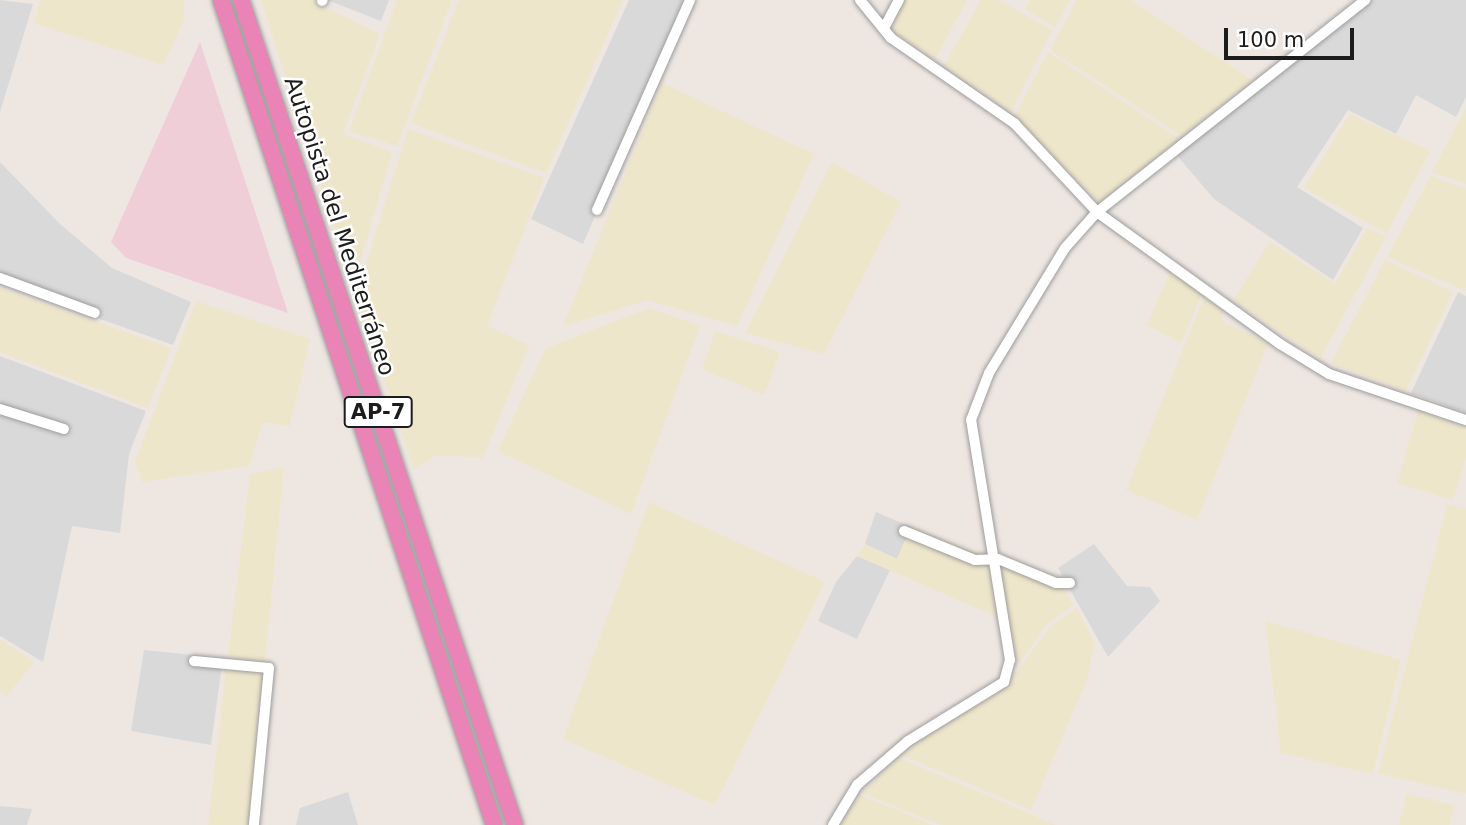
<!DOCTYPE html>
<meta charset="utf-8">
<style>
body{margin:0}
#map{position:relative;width:1466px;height:825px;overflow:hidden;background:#eee6e1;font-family:"DejaVu Sans",sans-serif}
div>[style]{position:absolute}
.residential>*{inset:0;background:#dad9d9}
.commercial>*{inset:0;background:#f0ced7}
.farmland>*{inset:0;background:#eee6ca}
.roads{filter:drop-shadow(0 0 2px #9d9d9d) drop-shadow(0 0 2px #9d9d9d)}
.minor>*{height:10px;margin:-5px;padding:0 5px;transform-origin:5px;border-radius:5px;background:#fff}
.highway>*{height:16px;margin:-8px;padding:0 8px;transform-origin:8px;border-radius:8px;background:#ea83b6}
span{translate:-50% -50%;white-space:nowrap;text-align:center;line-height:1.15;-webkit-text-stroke:5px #fff;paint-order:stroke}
.shield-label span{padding:2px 5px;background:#fff;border:2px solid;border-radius:5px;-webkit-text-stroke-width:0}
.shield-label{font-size:21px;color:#1c1c1c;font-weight:700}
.street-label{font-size:23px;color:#1c1c1c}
.scale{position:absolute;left:1224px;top:28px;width:130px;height:32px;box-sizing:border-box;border:4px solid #1c1c1c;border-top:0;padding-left:9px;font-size:21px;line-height:24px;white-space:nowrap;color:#1c1c1c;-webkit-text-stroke:5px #fff;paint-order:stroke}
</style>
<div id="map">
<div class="residential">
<i style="clip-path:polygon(0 0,33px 4px,0 112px)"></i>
<i style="clip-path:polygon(327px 0,389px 0,381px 21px)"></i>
<i style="clip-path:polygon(629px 0,687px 0,583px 244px,531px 219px)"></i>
<i style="clip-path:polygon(1371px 0,1466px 0,1466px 97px,1456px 117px,1416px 95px,1396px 134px,1348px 110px,1297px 187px,1363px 228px,1333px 280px,1214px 199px,1174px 152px)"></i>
<i style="clip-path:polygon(0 162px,60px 224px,112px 268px,191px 302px,173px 345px,0 283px)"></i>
<i style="clip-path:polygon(1458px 292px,1466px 296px,1466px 413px,1411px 393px)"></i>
<i style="clip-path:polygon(0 356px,146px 411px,129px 454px,120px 533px,72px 526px,43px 662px,0 636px)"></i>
<i style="clip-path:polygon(876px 512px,911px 527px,897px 559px,865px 544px)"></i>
<i style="clip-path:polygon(1094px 544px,1127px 586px,1150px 587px,1160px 601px,1108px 657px,1058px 568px)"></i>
<i style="clip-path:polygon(857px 556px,890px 570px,857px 639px,818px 621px,836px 582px)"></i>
<i style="clip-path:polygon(144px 650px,223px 658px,211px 745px,131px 731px)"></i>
<i style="clip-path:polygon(348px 792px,358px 825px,296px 825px,300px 808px)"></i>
<i style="clip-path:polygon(0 806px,32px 809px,27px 825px,0 825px)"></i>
</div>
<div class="commercial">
<i style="clip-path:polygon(200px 42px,288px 313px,126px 258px,111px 242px)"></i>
</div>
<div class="farmland">
<i style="clip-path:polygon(40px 0,184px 0,184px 20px,163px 65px,34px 23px)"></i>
<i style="clip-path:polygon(261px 0,319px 0,318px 4px,380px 34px,343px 134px,392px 152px,353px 288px)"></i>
<i style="clip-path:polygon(397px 0,452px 0,397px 146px,349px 131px)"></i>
<i style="clip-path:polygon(459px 0,623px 0,546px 173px,411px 123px)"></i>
<i style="clip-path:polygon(904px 0,967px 0,935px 59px,894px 32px,891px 24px)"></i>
<i style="clip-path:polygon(981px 0,999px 0,1052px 30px,1011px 112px,944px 66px)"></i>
<i style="clip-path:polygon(1030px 0,1068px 0,1070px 1px,1055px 27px,1025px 9px)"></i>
<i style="clip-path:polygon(1077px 0,1131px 0,1252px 80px,1182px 136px,1050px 50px)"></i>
<i style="clip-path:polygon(1048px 52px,1180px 139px,1100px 202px,1014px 117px)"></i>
<i style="clip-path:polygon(662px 83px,814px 154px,737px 326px,648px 300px,563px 326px)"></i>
<i style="clip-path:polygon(1466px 108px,1466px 184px,1432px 172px)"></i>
<i style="clip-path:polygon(1350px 114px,1430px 151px,1387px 233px,1304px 188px)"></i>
<i style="clip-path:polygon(408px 129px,544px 178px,487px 326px,529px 345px,483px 458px,437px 455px,414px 469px,356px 296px)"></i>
<i style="clip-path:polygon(832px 162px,901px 202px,824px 354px,745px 333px)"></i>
<i style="clip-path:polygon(1431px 176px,1466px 189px,1466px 291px,1387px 257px)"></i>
<i style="clip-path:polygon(1367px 228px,1386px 237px,1320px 359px,1233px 300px,1270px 242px,1335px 284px)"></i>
<i style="clip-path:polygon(1385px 260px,1453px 292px,1406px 391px,1331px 363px)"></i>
<i style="clip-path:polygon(1170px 272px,1202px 294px,1181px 343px,1147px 325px)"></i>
<i style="clip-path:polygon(0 288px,171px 348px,148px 408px,0 352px)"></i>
<i style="clip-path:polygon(1204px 297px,1222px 310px,1222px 321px,1268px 343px,1197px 520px,1126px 490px)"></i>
<i style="clip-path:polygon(196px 301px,310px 339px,290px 426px,263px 422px,249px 466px,142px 482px,135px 461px)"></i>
<i style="clip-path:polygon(649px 308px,700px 326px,631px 514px,498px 451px,545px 349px)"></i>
<i style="clip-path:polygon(715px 331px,780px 352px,764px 395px,702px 369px)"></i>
<i style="clip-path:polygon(1418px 411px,1466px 428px,1466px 458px,1453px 500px,1397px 483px)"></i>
<i style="clip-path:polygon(284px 467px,265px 662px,228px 657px,250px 474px)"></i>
<i style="clip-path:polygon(649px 502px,825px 582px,715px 805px,563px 739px)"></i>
<i style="clip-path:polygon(1447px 504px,1466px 509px,1466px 794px,1378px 773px)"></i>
<i style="clip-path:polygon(911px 527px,975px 552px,995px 552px,1058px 578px,1073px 605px,1047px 624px,1017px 666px,1009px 622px,857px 556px,865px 544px,897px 559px)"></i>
<i style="clip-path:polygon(1077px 608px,1095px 644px,1087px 680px,1031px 810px,901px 755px,935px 729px,1005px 688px,1050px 627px)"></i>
<i style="clip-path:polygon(1265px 621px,1401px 660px,1373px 774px,1281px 753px)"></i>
<i style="clip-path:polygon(0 639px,34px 662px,7px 696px,0 690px)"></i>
<i style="clip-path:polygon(226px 669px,263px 672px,249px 825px,208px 825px)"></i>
<i style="clip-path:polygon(899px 758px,1056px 825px,941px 825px,862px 793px)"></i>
<i style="clip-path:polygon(1406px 794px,1455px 805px,1449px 825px,1399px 825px)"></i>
<i style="clip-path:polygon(860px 795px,933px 825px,839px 825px)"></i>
</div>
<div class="roads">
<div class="minor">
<i style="left:860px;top:0;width:49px;rotate:50.8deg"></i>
<i style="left:891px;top:38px;width:151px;rotate:34.7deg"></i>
<i style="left:1015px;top:124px;width:120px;rotate:47deg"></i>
<i style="left:1097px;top:212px;width:226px;rotate:35.8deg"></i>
<i style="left:1280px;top:344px;width:57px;rotate:31.5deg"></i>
<i style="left:1329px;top:374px;width:145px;rotate:18.6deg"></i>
<i style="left:322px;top:1px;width:1px;rotate:-45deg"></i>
<i style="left:884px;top:28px;width:32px;rotate:-62deg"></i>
<i style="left:597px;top:210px;width:230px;rotate:-66.1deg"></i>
<i style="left:0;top:278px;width:101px;rotate:20.2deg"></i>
<i style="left:0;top:409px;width:67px;rotate:17.4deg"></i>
<i style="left:904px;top:531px;width:77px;rotate:22.2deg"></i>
<i style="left:975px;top:560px;width:23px;rotate:-2deg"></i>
<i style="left:998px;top:559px;width:63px;rotate:22.5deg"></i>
<i style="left:1056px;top:583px;width:14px"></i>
<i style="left:194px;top:661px;width:75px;rotate:5.3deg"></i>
<i style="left:269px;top:668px;width:158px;rotate:95.5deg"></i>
<i style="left:833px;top:825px;width:47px;rotate:-59deg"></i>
<i style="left:857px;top:785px;width:67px;rotate:-40.8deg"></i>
<i style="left:908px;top:741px;width:113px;rotate:-31.6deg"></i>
<i style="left:1004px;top:682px;width:23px;rotate:-75deg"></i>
<i style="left:1010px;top:660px;width:243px;rotate:-99.2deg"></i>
<i style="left:971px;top:420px;width:50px;rotate:-69deg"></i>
<i style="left:989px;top:373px;width:146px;rotate:-58.7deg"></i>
<i style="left:1065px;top:248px;width:48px;rotate:-48.4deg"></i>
<i style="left:1097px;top:212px;width:342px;rotate:-38.3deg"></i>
</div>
<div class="highway">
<i style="left:221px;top:0;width:869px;rotate:71.69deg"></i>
<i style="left:241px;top:0;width:869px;rotate:71.63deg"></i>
</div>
</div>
<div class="shield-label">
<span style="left:378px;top:412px">AP-7</span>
</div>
<div class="street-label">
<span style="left:340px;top:226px;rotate:72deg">Autopista del Mediterráneo</span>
</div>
<div class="scale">100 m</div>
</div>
